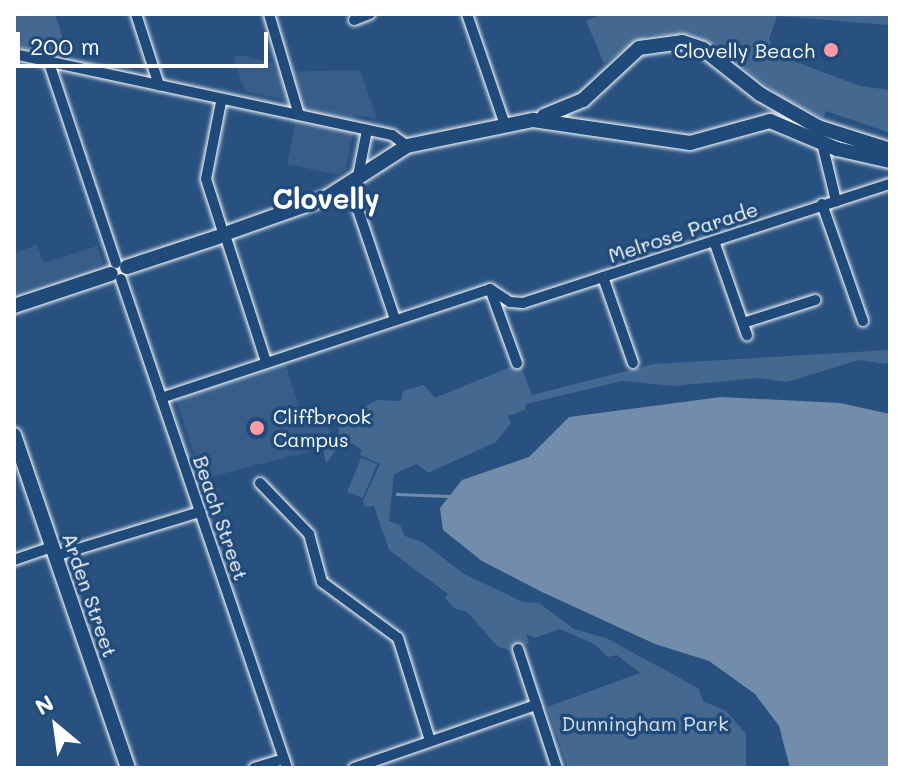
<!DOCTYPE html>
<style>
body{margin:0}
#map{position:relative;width:904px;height:782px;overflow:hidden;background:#28517f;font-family:Mali,sans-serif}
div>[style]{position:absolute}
.built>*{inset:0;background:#375d88}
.green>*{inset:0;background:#446890}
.water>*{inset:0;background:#718dab}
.stream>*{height:3px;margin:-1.5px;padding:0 1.5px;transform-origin:1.5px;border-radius:1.5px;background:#718dab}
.roads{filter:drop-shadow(0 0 2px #fff) drop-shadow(0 0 2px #fff)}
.street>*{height:10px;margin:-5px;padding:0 5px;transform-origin:5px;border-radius:5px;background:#1f4a7a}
.secondary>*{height:14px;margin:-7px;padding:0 7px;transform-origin:7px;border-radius:7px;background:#1f4a7a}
.dots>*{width:22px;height:22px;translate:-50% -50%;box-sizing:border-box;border:4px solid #1f4a7a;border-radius:50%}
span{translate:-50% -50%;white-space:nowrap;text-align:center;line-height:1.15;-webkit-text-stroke:7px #1f4a7a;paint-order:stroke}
.poi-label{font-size:20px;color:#fff}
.right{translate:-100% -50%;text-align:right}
.left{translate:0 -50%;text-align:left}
.street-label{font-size:20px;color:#fff}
.park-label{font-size:20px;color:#dae1e9}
.district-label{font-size:28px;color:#fff;font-weight:700}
.frame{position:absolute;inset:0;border:16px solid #fff;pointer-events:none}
.north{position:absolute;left:16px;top:686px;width:80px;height:80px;-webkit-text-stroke:6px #1f4a7a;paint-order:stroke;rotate:331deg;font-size:22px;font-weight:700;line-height:32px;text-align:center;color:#fff}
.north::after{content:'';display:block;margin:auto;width:28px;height:36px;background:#fff;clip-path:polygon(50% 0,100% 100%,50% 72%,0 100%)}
.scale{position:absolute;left:16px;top:32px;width:252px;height:36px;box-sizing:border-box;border:4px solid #fff;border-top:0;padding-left:10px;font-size:24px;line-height:28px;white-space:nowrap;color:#fff;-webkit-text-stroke:6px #1f4a7a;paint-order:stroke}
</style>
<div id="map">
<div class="built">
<i style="clip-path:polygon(240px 55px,272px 63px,276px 72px,360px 70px,377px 119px,356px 115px,346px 169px,338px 175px,287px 164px,295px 126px,282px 99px,245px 91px,233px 57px)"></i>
<i style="clip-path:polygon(37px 245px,44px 263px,97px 246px,103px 264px,14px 294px,14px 253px)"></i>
<i style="clip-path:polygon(285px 363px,302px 417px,322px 410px,332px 439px,321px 441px,323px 448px,202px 479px,176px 399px)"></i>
</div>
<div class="green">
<i style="clip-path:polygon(14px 14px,55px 14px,69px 58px,14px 46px)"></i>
<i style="clip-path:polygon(601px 14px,890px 14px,890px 25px,777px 16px,769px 39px,775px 54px,860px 86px,890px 90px,890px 133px,826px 111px,823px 118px,783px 98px,714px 45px,689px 34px,648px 35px,604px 63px,586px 21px)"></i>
<i style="clip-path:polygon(890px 350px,887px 364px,859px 360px,787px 382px,758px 378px,673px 386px,622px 381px,526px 404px,525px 410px,508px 416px,511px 423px,496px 442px,428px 473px,417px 464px,394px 474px,389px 521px,400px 525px,405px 536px,422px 542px,464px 574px,523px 602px,539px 603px,574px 629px,606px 638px,698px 688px,703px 701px,726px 711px,746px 734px,746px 768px,568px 768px,547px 707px,640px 673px,617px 655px,608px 657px,594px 644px,560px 629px,535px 638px,526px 634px,529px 643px,510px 650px,498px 647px,467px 612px,454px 608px,445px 598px,448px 594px,389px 550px,374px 506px,365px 507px,363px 501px,380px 464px,360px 455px,362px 450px,353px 444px,337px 448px,326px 464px,323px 448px,340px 444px,338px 426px,343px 419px,377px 400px,401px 401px,403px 391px,424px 385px,435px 398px,520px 363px,532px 395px,654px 364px)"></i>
<i style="clip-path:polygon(361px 458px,377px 464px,363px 498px,347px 492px)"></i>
</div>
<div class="water">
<i style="clip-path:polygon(721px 397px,840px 403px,890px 414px,890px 768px,790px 768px,779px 726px,755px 694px,709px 661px,655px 644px,542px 592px,482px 561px,443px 530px,440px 508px,462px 480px,529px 457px,569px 417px)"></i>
</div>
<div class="stream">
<i style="left:397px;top:494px;width:52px;rotate:2.2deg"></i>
</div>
<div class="roads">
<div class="street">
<i style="left:136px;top:14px;width:75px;rotate:72.1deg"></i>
<i style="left:269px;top:14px;width:105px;rotate:73.5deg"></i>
<i style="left:467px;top:14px;width:117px;rotate:71.1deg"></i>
<i style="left:354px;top:20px;width:17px;rotate:-21deg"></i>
<i style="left:14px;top:54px;width:387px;rotate:12.1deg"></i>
<i style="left:392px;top:135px;width:19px;rotate:36deg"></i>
<i style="left:49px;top:63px;width:211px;rotate:71.5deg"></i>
<i style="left:221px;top:102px;width:78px;rotate:101deg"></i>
<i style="left:206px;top:179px;width:52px;rotate:72.3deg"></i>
<i style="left:822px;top:143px;width:60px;rotate:76.4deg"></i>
<i style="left:358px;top:176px;width:47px;rotate:-78.9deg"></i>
<i style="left:343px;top:187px;width:21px;rotate:53deg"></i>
<i style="left:356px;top:204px;width:121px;rotate:71.3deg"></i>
<i style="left:822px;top:204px;width:124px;rotate:70.7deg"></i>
<i style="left:227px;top:241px;width:127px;rotate:72.1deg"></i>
<i style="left:714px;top:241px;width:100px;rotate:70.7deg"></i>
<i style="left:603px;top:277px;width:91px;rotate:70.8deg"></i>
<i style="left:121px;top:279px;width:516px;rotate:71.25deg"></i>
<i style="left:490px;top:289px;width:24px;rotate:33deg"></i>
<i style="left:510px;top:302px;width:13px;rotate:4deg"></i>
<i style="left:523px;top:303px;width:386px;rotate:-18deg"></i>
<i style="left:490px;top:289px;width:79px;rotate:70deg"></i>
<i style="left:743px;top:323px;width:76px;rotate:-17.7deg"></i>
<i style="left:161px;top:398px;width:347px;rotate:-18.3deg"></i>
<i style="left:260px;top:483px;width:71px;rotate:46.1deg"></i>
<i style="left:309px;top:534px;width:50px;rotate:74.8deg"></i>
<i style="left:322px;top:582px;width:94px;rotate:36.4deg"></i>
<i style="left:398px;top:638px;width:108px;rotate:72.7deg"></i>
<i style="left:55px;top:556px;width:152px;rotate:-16.9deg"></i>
<i style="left:14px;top:560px;width:40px;rotate:-18.9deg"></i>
<i style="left:518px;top:649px;width:125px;rotate:71.9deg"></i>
<i style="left:254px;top:768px;width:31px;rotate:-17deg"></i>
<i style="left:354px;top:768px;width:193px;rotate:-19.1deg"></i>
</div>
<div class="secondary">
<i style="left:544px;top:116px;width:42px;rotate:-22.3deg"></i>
<i style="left:583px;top:100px;width:76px;rotate:-42.9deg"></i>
<i style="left:639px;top:48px;width:43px;rotate:-7.9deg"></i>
<i style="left:682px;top:42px;width:22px;rotate:18deg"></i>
<i style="left:703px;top:49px;width:73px;rotate:38.3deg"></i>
<i style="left:760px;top:94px;width:67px;rotate:29.6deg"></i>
<i style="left:818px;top:127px;width:76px;rotate:17.7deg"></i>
<i style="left:230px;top:232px;width:102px;rotate:-19.5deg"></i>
<i style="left:326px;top:198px;width:96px;rotate:-32.7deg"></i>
<i style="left:407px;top:146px;width:129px;rotate:-11.7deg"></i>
<i style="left:533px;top:120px;width:159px;rotate:8.3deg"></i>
<i style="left:690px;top:143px;width:83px;rotate:-15.4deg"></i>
<i style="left:770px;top:121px;width:73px;rotate:22.7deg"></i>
<i style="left:837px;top:149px;width:54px;rotate:12.8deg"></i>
<i style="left:127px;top:267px;width:96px;rotate:-18.2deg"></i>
<i style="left:14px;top:306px;width:102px;rotate:-18.3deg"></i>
<i style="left:14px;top:435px;width:352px;rotate:71.1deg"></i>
</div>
</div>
<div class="dots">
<i style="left:831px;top:50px;background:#ff9aa2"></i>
<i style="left:257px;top:428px;background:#ff9aa2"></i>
</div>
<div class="poi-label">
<span class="right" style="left:815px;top:50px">Clovelly Beach</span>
<span class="left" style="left:273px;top:428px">Cliffbrook<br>Campus</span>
</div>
<div class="street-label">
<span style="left:683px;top:232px;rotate:-18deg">Melrose Parade</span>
<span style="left:221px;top:518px;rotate:71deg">Beach Street</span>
<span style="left:90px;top:595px;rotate:71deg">Arden Street</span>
</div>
<div class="park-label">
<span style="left:645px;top:723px">Dunningham Park</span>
</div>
<div class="district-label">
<span style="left:326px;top:198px">Clovelly</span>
</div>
<div class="frame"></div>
<div class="north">N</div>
<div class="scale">200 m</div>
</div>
